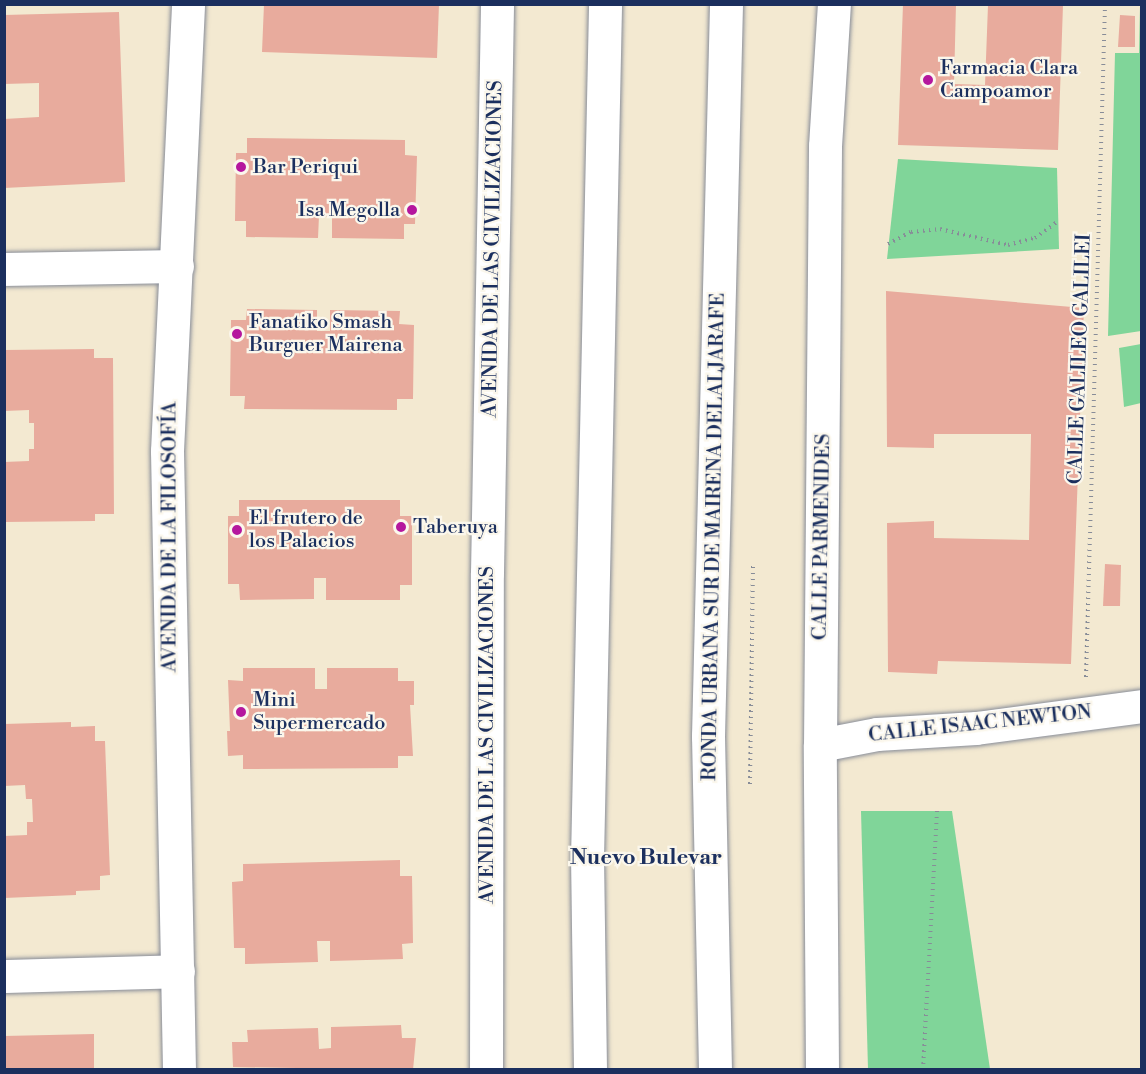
<!DOCTYPE html>
<meta charset="utf-8">
<style>
body{margin:0}
#map{position:relative;width:1146px;height:1074px;overflow:hidden;background:#f3e9d1;font-family:"Libre Bodoni",serif}
div>[style]{position:absolute}
.green>*{inset:0;background:#80d599}
.building>*{inset:0;background:#e8ab9d}
.path>*{height:4px;margin-top:-2px;transform-origin:0;background:repeating-linear-gradient(90deg,#878c98 0 1.5px,transparent 0 6px)}
.roads{filter:drop-shadow(0 0 2px #878c98) drop-shadow(0 0 2px #878c98)}
.minor>*{height:33px;margin:-16.5px;padding:0 16.5px;transform-origin:16.5px;border-radius:16.5px;background:#fff}
.dots>*{width:16px;height:16px;translate:-50% -50%;box-sizing:border-box;border:3px solid #fbf7ec;border-radius:50%}
span{translate:-50% -50%;white-space:nowrap;text-align:center;line-height:1.15;-webkit-text-stroke:4.5px #fbf7ec;paint-order:stroke}
.poi-label{font-size:20px;color:#1b2f5e}
.left{translate:0 -50%;text-align:left}
.right{translate:-100% -50%;text-align:right}
.street-label{font-size:20px;color:#1b2f5e}
.quarter-label{font-size:22px;color:#1b2f5e;font-weight:700}
.frame{position:absolute;inset:0;border:6px solid #1b2f5e;pointer-events:none}
</style>
<div id="map">
<div class="green">
<i style="clip-path:polygon(1140px 5px,1141px 331px,1108px 336px,1115px 53px,1139px 53px)"></i>
<i style="clip-path:polygon(898px 159px,1057px 168px,1059px 249px,887px 259px)"></i>
<i style="clip-path:polygon(1141px 344px,1141px 403px,1124px 407px,1119px 348px)"></i>
<i style="clip-path:polygon(861px 811px,952px 811px,990px 1069px,868px 1069px)"></i>
</div>
<div class="building">
<i style="clip-path:polygon(264px 4px,439px 4px,437px 58px,262px 52px)"></i>
<i style="clip-path:polygon(903px 4px,956px 4px,954px 84px,985px 85px,988px 5px,1063px 5px,1058px 150px,898px 145px)"></i>
<i style="clip-path:polygon(119px 12px,125px 182px,4px 188px,4px 119px,39px 117px,39px 83px,4px 84px,4px 15px)"></i>
<i style="clip-path:polygon(1120px 15px,1135px 16px,1135px 47px,1118px 47px)"></i>
<i style="clip-path:polygon(247px 138px,405px 140px,405px 155px,417px 156px,415px 224px,404px 224px,404px 239px,332px 238px,332px 217px,319px 216px,318px 238px,246px 237px,246px 221px,235px 221px,236px 153px,247px 153px)"></i>
<i style="clip-path:polygon(886px 291px,1084px 308px,1071px 664px,938px 661px,937px 674px,888px 672px,887px 523px,934px 521px,934px 538px,1029px 540px,1031px 434px,934px 434px,934px 448px,887px 447px)"></i>
<i style="clip-path:polygon(247px 309px,317px 310px,317px 331px,330px 331px,330px 310px,400px 311px,399px 324px,414px 325px,413px 399px,397px 399px,397px 410px,244px 409px,245px 396px,230px 396px,231px 320px,246px 320px)"></i>
<i style="clip-path:polygon(94px 349px,94px 358px,113px 358px,114px 514px,95px 514px,95px 521px,4px 522px,4px 462px,29px 461px,29px 449px,34px 449px,34px 423px,29px 423px,29px 410px,4px 411px,4px 350px)"></i>
<i style="clip-path:polygon(239px 500px,400px 500px,400px 516px,412px 516px,412px 585px,400px 585px,400px 600px,326px 600px,326px 578px,314px 578px,314px 599px,240px 600px,239px 584px,228px 584px,228px 516px,239px 516px)"></i>
<i style="clip-path:polygon(1105px 564px,1121px 565px,1120px 606px,1103px 606px)"></i>
<i style="clip-path:polygon(243px 668px,315px 668px,315px 689px,327px 689px,327px 668px,398px 668px,398px 681px,414px 681px,414px 705px,410px 705px,413px 756px,398px 756px,398px 768px,243px 769px,243px 755px,228px 756px,227px 731px,230px 731px,228px 680px,243px 681px)"></i>
<i style="clip-path:polygon(71px 722px,71px 727px,95px 726px,95px 741px,105px 741px,110px 875px,100px 876px,100px 890px,76px 891px,76px 895px,4px 898px,4px 836px,27px 835px,27px 822px,33px 822px,32px 799px,26px 799px,25px 785px,4px 786px,4px 724px)"></i>
<i style="clip-path:polygon(400px 860px,400px 876px,412px 876px,413px 943px,402px 944px,403px 959px,330px 961px,330px 941px,317px 941px,318px 962px,245px 964px,245px 948px,234px 948px,232px 882px,243px 881px,243px 864px)"></i>
<i style="clip-path:polygon(401px 1025px,402px 1038px,416px 1038px,413px 1070px,233px 1067px,232px 1042px,248px 1042px,247px 1030px,318px 1028px,319px 1049px,331px 1048px,331px 1027px)"></i>
<i style="clip-path:polygon(94px 1034px,94px 1070px,4px 1070px,4px 1036px)"></i>
</div>
<div class="path">
<i style="left:888px;top:244px;width:26px;rotate:-28deg"></i>
<i style="left:911px;top:232px;width:29px;rotate:-6deg"></i>
<i style="left:940px;top:229px;width:70px;rotate:13.2deg"></i>
<i style="left:1008px;top:245px;width:28px;rotate:-15deg"></i>
<i style="left:1035px;top:238px;width:29px;rotate:-36deg"></i>
<i style="left:1086px;top:677px;width:673px;rotate:-88.38deg"></i>
<i style="left:750px;top:784px;width:221px;rotate:-89.2deg"></i>
<i style="left:923px;top:1070px;width:260px;rotate:-86.9deg"></i>
</div>
<div class="roads">
<div class="minor">
<i style="left:4px;top:269px;width:173px;rotate:-1deg"></i>
<i style="left:820px;top:745px;width:58px;rotate:-10.9deg"></i>
<i style="left:877px;top:734px;width:99px;rotate:-3.5deg"></i>
<i style="left:976px;top:728px;width:167px;rotate:-7.5deg"></i>
<i style="left:4px;top:976px;width:174px;rotate:-1.6deg"></i>
<i style="left:179px;top:1070px;width:619px;rotate:-91.11deg"></i>
<i style="left:167px;top:451px;width:447px;rotate:-87.3deg"></i>
<i style="left:486px;top:1070px;width:497px;rotate:-89.9deg"></i>
<i style="left:487px;top:573px;width:569px;rotate:-88.99deg"></i>
<i style="left:590px;top:1070px;width:211px;rotate:-90.8deg"></i>
<i style="left:587px;top:859px;width:855px;rotate:-88.79deg"></i>
<i style="left:715px;top:1070px;width:334px;rotate:-91.2deg"></i>
<i style="left:708px;top:736px;width:732px;rotate:-88.59deg"></i>
<i style="left:822px;top:1070px;width:325px;rotate:-90.4deg"></i>
<i style="left:820px;top:745px;width:599px;rotate:-89.52deg"></i>
<i style="left:825px;top:146px;width:142px;rotate:-86.4deg"></i>
</div>
</div>
<div class="dots">
<i style="left:928px;top:80px;background:#b5179e"></i>
<i style="left:241px;top:167px;background:#b5179e"></i>
<i style="left:412px;top:210px;background:#b5179e"></i>
<i style="left:237px;top:334px;background:#b5179e"></i>
<i style="left:401px;top:527px;background:#b5179e"></i>
<i style="left:237px;top:530px;background:#b5179e"></i>
<i style="left:241px;top:712px;background:#b5179e"></i>
</div>
<div class="poi-label">
<span class="left" style="left:940px;top:80px">Farmacia Clara<br>Campoamor</span>
<span class="left" style="left:253px;top:167px">Bar Periqui</span>
<span class="right" style="left:400px;top:210px">Isa Megolla</span>
<span class="left" style="left:249px;top:334px">Fanatiko Smash<br>Burguer Mairena</span>
<span class="left" style="left:249px;top:530px">El frutero de<br>los Palacios</span>
<span class="left" style="left:413px;top:527px">Taberuya</span>
<span class="left" style="left:253px;top:712px">Mini<br>Supermercado</span>
</div>
<div class="street-label">
<span style="left:493px;top:249px;rotate:-89deg">AVENIDA DE LAS CIVILIZACIONES</span>
<span style="left:1080px;top:359px;rotate:-88deg">CALLE GALILEO GALILEI</span>
<span style="left:170px;top:537px;rotate:-90deg">AVENIDA DE LA FILOSOFÍA</span>
<span style="left:714px;top:537px;rotate:-89deg">RONDA URBANA SUR DE MAIRENA DELALJARAFE</span>
<span style="left:822px;top:537px;rotate:-89deg">CALLE PARMENIDES</span>
<span style="left:980px;top:724px;rotate:-6deg">CALLE ISAAC NEWTON</span>
<span style="left:487px;top:735px;rotate:-90deg">AVENIDA DE LAS CIVILIZACIONES</span>
</div>
<div class="quarter-label">
<span style="left:646px;top:858px">Nuevo Bulevar</span>
</div>
<div class="frame"></div>
</div>
